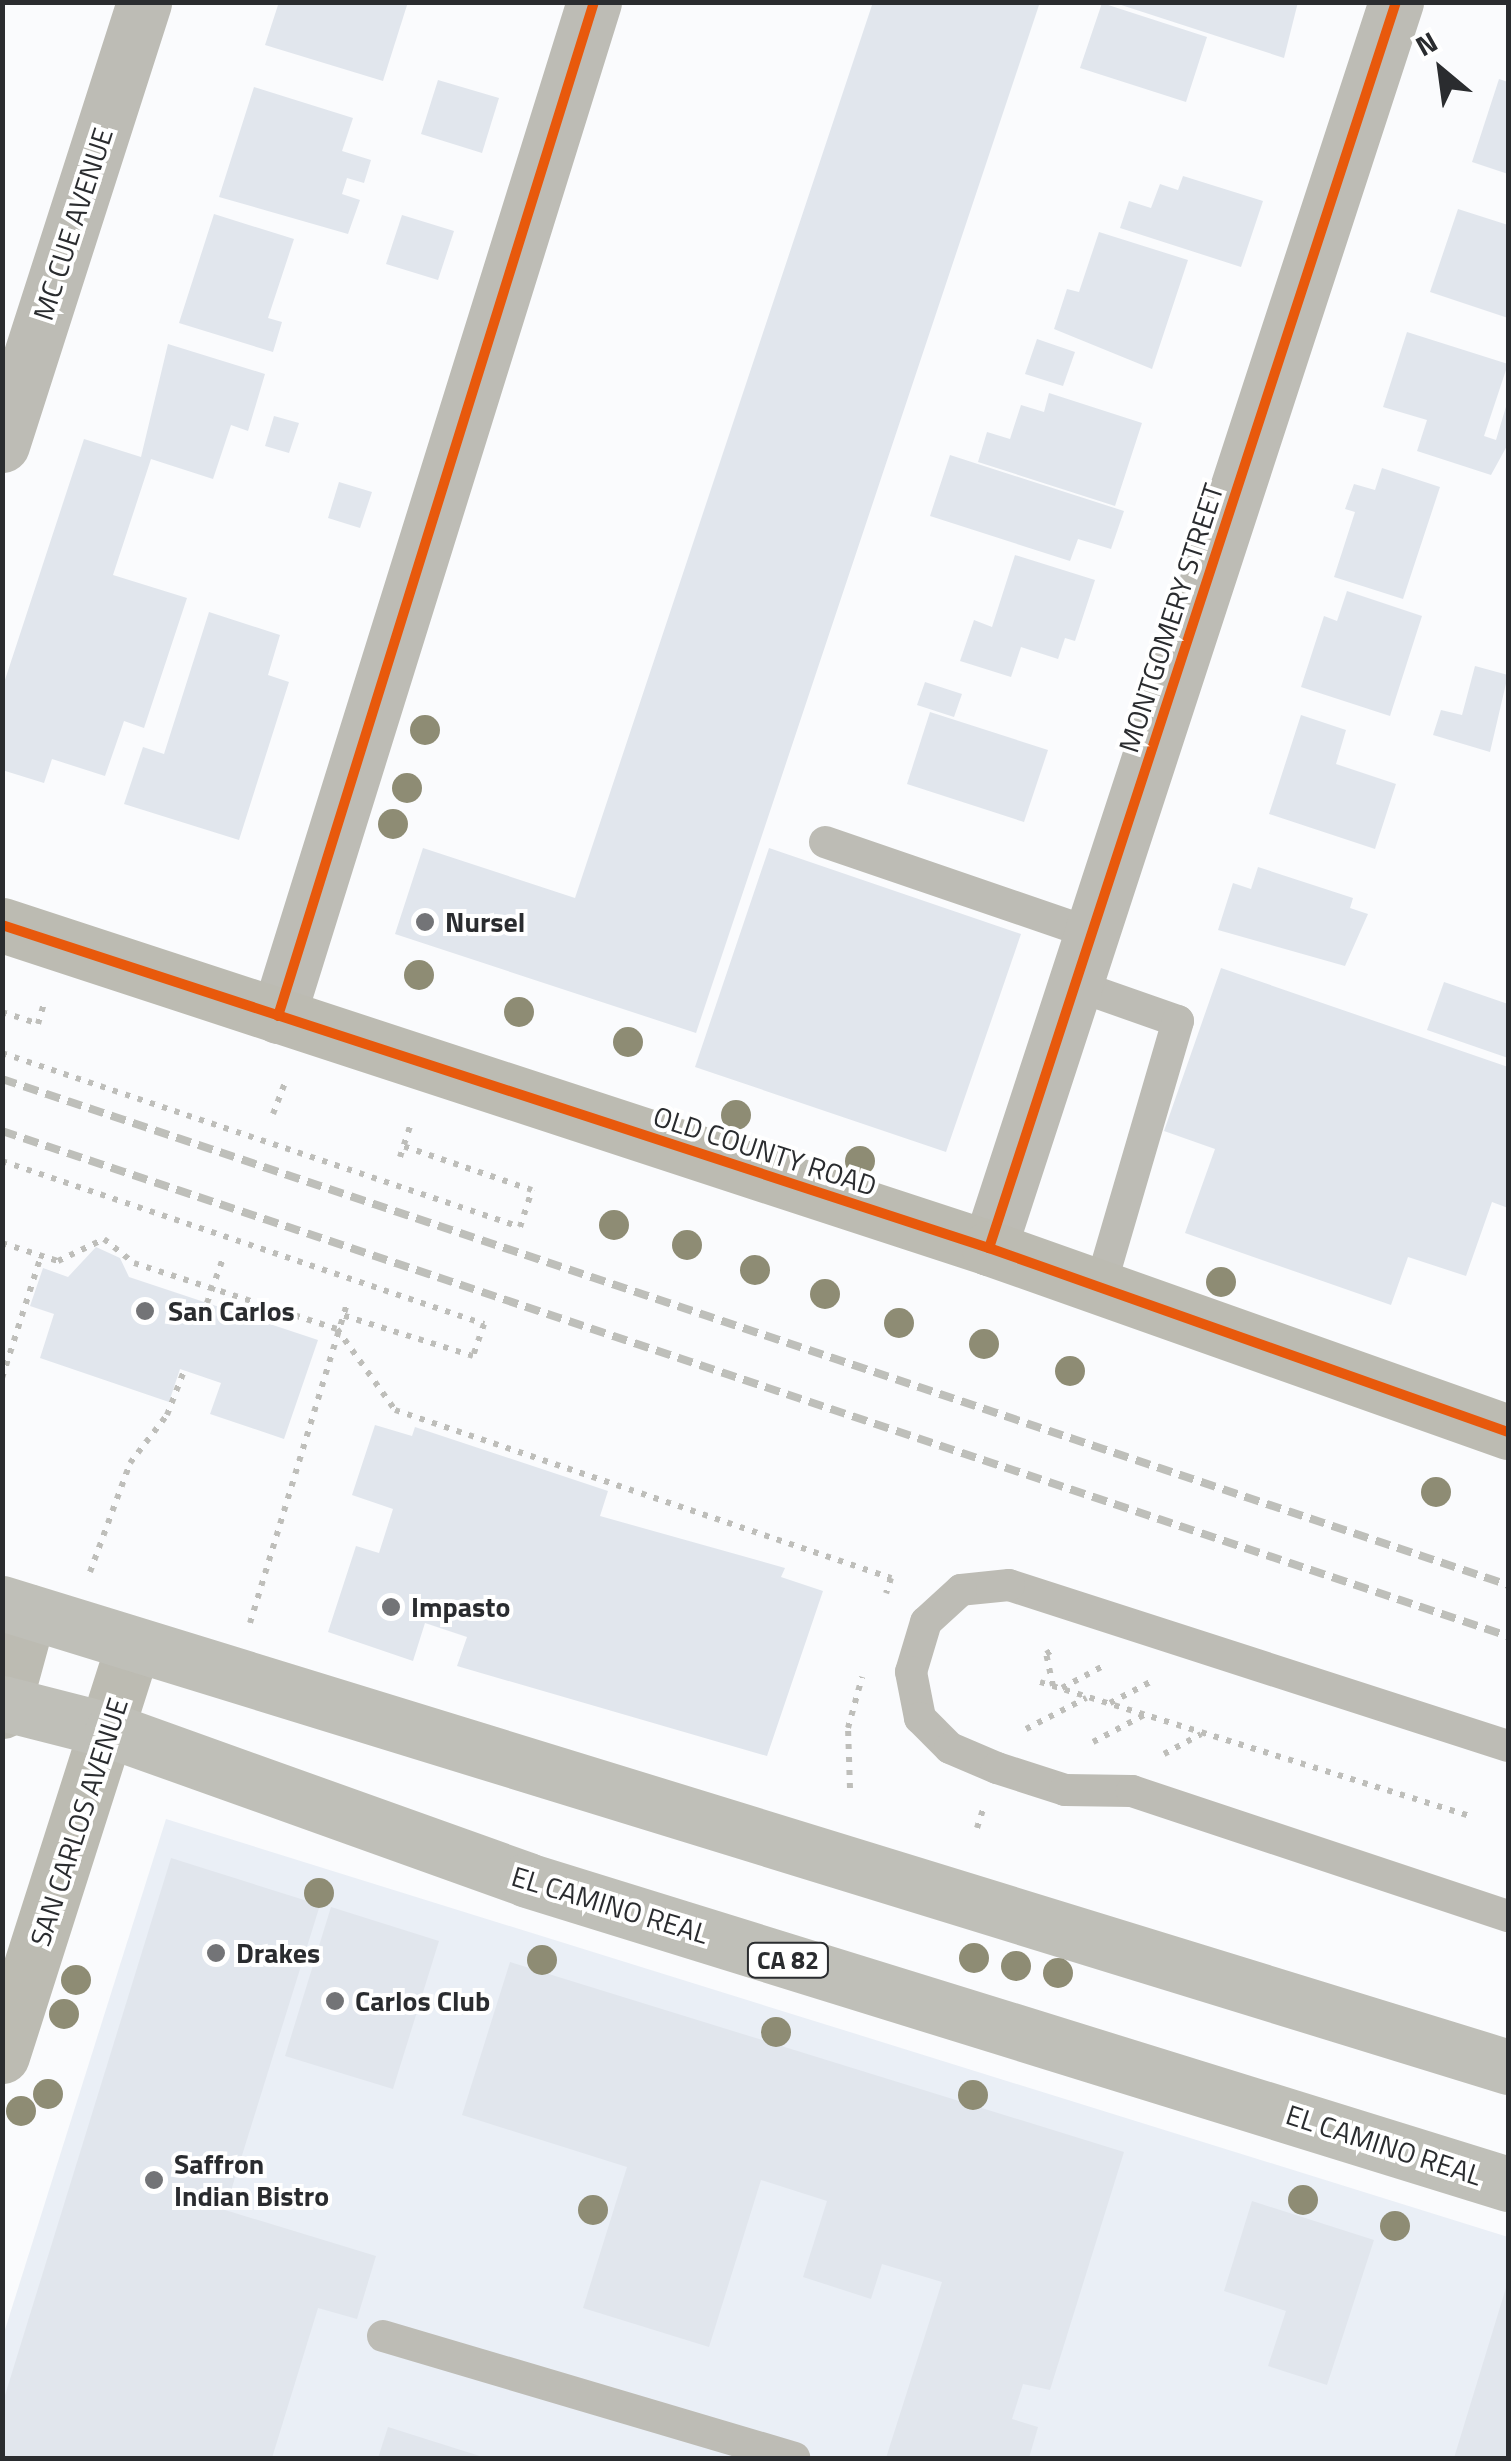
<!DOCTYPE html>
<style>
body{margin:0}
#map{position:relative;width:1511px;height:2461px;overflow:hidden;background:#fafbfd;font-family:"Titillium Web",sans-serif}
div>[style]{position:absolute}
.built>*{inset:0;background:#eaeff6}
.building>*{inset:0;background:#e1e6ed}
.path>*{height:6px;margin-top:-3px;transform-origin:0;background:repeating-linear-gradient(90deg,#bebeba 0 5px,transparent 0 13px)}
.lane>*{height:32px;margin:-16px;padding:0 16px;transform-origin:16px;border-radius:16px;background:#bdbcb5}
.street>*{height:55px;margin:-27.5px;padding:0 27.5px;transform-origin:27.5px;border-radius:27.5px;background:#bdbcb5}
.secondary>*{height:55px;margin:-27.5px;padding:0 27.5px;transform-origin:27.5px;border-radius:27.5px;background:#bcbbb2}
.primary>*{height:55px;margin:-27.5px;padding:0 27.5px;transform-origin:27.5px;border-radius:27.5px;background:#bfbfb8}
.rail>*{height:8px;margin-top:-4px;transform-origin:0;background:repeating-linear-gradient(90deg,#bebfba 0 15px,transparent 0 23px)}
.cycleway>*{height:10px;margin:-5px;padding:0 5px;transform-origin:5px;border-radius:5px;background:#e8590c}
.trees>*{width:30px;height:30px;margin:-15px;border-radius:50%;background:#8e8c74}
.dots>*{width:28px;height:28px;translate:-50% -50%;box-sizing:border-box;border:5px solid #fff;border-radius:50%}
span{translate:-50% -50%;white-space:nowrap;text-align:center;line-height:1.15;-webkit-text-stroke:8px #fff;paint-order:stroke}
.shield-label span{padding:2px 8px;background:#fff;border:2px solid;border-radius:8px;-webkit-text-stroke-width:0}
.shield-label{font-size:25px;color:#2a2c2f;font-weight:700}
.street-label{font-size:28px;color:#2a2c2f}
.poi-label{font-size:28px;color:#2a2c2f;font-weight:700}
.left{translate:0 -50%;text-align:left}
.frame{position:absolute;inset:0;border:5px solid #2a2c2f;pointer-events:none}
.north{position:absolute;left:1391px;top:20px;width:100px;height:100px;-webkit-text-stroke:8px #fff;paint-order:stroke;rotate:331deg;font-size:28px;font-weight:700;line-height:40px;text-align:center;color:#2a2c2f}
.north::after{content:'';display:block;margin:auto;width:35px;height:45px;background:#2a2c2f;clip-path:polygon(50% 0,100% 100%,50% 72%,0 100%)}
</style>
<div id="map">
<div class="built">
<i style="clip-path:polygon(166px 1819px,1508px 2237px,1508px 2458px,3px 2458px,3px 2336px)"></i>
</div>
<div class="building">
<i style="clip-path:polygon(279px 2px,408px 2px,383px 81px,265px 45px)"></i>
<i style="clip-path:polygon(873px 2px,1040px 2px,696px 1033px,395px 934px,423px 848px,575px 898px)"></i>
<i style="clip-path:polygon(1298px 2px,1284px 58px,1115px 3px,1115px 2px)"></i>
<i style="clip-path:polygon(1102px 3px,1207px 37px,1186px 102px,1080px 68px)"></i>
<i style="clip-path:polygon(1499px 79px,1508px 82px,1508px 174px,1472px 162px)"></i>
<i style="clip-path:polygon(438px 80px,499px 98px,482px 153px,421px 134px)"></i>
<i style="clip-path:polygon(254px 87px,353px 118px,342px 151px,371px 160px,364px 183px,347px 178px,342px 194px,360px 200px,348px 234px,219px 197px)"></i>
<i style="clip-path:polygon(1183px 176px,1263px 201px,1241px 267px,1120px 228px,1129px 201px,1151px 208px,1160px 184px,1178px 190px)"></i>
<i style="clip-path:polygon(1458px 209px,1508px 225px,1508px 318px,1430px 292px)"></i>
<i style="clip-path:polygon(214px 214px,294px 239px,268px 318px,282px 322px,273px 352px,179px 323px)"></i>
<i style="clip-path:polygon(402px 215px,454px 231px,438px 280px,386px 264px)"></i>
<i style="clip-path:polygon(1099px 232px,1188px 260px,1152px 369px,1054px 329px,1067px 289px,1079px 292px)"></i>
<i style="clip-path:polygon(1407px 332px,1508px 364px,1484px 436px,1496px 440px,1508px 400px,1508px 444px,1491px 475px,1417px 451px,1427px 420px,1383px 407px)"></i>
<i style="clip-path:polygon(1037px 339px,1075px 352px,1063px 386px,1025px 374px)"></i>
<i style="clip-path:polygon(168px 344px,265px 374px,248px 431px,231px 425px,213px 479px,151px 459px,113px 575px,187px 598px,144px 728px,124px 721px,105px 776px,52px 759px,44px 783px,2px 770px,2px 689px,84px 439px,141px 457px)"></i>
<i style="clip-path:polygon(1049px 393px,1142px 423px,1115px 506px,978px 462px,987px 432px,1010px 439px,1021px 405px,1044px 412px)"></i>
<i style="clip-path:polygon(274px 416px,299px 423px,289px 453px,265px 446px)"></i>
<i style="clip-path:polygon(950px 455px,1124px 511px,1111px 549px,1078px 539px,1070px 561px,930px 516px)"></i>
<i style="clip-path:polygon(1382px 468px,1440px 487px,1403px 599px,1334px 577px,1355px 512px,1345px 509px,1354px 484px,1375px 490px)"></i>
<i style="clip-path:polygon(339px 482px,372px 492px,360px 528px,328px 518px)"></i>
<i style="clip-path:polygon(1015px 555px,1095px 580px,1075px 641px,1065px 638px,1058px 659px,1021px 647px,1011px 677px,960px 661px,974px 620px,992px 627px)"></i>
<i style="clip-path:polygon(1347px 591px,1422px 616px,1390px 716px,1301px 687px,1324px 616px,1337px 621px)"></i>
<i style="clip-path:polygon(209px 612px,280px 635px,268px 675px,289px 682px,239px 840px,124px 804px,143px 747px,164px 754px)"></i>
<i style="clip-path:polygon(1475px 666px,1508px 675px,1490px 752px,1433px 735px,1441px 710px,1462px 715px)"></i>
<i style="clip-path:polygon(925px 682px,962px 694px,954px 717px,917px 705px)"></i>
<i style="clip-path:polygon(930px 712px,1048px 750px,1024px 822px,907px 784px)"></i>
<i style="clip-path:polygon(1301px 715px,1346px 730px,1336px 764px,1396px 784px,1375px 849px,1269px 814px)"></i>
<i style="clip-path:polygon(769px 848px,1021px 934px,946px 1152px,695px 1067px)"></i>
<i style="clip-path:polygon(1258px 867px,1353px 898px,1350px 908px,1368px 914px,1345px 966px,1218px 930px,1233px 883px,1251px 889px)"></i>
<i style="clip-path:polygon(1221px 968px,1508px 1067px,1508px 1208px,1492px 1202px,1466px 1276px,1408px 1257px,1391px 1305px,1185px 1233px,1215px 1149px,1164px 1131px)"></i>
<i style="clip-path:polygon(1444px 982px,1508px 1004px,1508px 1058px,1427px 1030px)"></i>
<i style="clip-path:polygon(96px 1247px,120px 1258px,129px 1277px,318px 1340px,284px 1439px,210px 1414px,221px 1383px,180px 1369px,169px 1402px,40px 1358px,54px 1314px,30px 1306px,43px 1268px,68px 1277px)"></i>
<i style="clip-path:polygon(375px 1425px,412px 1436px,415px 1427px,608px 1491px,600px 1516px,785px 1568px,781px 1577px,823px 1591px,767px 1756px,457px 1666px,467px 1637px,425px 1623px,413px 1661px,328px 1632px,356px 1546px,379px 1553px,393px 1509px,352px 1495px)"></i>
<i style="clip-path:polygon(171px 1858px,320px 1905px,225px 2210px,376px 2256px,357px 2319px,318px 2308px,272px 2458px,2px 2458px,2px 2405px)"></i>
<i style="clip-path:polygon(331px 1907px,439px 1941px,393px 2089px,285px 2056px)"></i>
<i style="clip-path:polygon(510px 1962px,1124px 2152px,1050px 2390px,1023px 2384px,1012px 2419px,1038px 2427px,1029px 2458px,886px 2458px,942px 2282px,882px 2264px,871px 2299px,803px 2277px,827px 2201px,761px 2180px,709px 2347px,583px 2308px,627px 2167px,462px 2115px)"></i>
<i style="clip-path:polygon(1252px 2201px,1374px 2240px,1327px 2385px,1268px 2366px,1286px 2311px,1224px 2291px)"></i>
<i style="clip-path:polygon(1508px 2282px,1508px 2458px,1454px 2458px,1505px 2291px)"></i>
<i style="clip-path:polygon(388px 2427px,486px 2458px,378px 2458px)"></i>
</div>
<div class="path">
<i style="left:2px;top:1012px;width:38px;rotate:18deg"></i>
<i style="left:38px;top:1024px;width:22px;rotate:-74deg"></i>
<i style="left:2px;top:1053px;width:546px;rotate:18.57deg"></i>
<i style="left:520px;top:1227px;width:39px;rotate:-72deg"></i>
<i style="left:532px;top:1190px;width:136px;rotate:-161.2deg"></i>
<i style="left:273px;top:1114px;width:33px;rotate:-69deg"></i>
<i style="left:400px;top:1157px;width:32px;rotate:-72deg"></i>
<i style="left:2px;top:1161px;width:509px;rotate:18.68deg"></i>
<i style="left:484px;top:1324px;width:34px;rotate:109deg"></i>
<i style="left:473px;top:1356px;width:137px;rotate:-162.6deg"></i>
<i style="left:2px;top:1243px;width:59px;rotate:17.8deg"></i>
<i style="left:58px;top:1261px;width:51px;rotate:-25.6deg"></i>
<i style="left:104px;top:1239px;width:38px;rotate:39deg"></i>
<i style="left:134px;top:1263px;width:213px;rotate:18deg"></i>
<i style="left:337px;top:1329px;width:100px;rotate:54.4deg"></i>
<i style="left:395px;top:1410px;width:524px;rotate:18.71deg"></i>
<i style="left:891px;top:1578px;width:16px;rotate:108deg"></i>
<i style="left:207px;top:1303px;width:45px;rotate:-70.3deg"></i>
<i style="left:2px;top:1378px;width:128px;rotate:-72.3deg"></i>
<i style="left:90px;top:1572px;width:116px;rotate:-69.8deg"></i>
<i style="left:130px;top:1463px;width:61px;rotate:-52.4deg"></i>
<i style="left:167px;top:1415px;width:47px;rotate:-68.9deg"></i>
<i style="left:250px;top:1623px;width:334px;rotate:-73.1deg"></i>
<i style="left:1040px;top:1682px;width:449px;rotate:17.3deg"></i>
<i style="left:1053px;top:1686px;width:33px;rotate:-102deg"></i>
<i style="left:1046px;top:1654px;width:9px;rotate:-32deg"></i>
<i style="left:1062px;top:1688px;width:47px;rotate:-28.2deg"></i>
<i style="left:1110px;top:1703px;width:47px;rotate:-27.6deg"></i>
<i style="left:1026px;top:1729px;width:68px;rotate:-27.3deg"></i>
<i style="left:1093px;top:1742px;width:58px;rotate:-27.9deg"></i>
<i style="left:1164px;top:1754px;width:42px;rotate:-28.4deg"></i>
<i style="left:850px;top:1788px;width:60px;rotate:-91.9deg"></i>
<i style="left:848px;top:1728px;width:53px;rotate:-74.6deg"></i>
<i style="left:977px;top:1828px;width:19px;rotate:-72deg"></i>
</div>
<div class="lane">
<i style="left:825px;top:842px;width:281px;rotate:18.9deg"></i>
<i style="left:1075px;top:985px;width:109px;rotate:19.3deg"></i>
<i style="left:1178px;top:1021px;width:277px;rotate:106.3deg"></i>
<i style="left:1508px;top:1746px;width:524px;rotate:-162.12deg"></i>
<i style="left:1009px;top:1585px;width:48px;rotate:174.1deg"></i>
<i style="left:961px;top:1590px;width:47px;rotate:137.6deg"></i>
<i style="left:926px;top:1622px;width:52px;rotate:106.7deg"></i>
<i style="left:911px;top:1672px;width:47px;rotate:78.9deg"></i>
<i style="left:920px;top:1718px;width:42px;rotate:45deg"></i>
<i style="left:950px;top:1748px;width:51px;rotate:23.1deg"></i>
<i style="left:997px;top:1768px;width:71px;rotate:17.9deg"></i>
<i style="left:1065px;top:1790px;width:67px;rotate:0.9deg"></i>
<i style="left:1132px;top:1791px;width:396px;rotate:18.4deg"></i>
<i style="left:383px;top:2336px;width:429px;rotate:16.5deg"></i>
</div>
<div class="street">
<i style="left:2px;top:445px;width:465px;rotate:-72.2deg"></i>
<i style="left:278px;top:1016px;width:1062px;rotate:-72.69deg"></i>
<i style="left:989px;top:1248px;width:1311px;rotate:-71.91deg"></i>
</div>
<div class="secondary">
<i style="left:2px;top:925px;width:1039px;rotate:18.12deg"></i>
<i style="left:989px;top:1248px;width:551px;rotate:19.52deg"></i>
<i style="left:2px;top:1711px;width:103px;rotate:-74.7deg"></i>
<i style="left:2px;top:2056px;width:431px;rotate:-72.3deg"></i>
</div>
<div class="primary">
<i style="left:2px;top:1603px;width:1576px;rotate:17.12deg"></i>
<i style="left:2px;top:1703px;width:114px;rotate:14.3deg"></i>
<i style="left:112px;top:1731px;width:441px;rotate:19.7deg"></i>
<i style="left:527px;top:1880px;width:1027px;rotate:17.22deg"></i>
</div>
<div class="rail">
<i style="left:2px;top:1079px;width:1589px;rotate:18.57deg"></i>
<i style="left:2px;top:1131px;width:1588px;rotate:18.54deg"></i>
</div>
<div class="cycleway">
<i style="left:2px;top:925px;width:1039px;rotate:18.12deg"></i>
<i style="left:989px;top:1248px;width:551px;rotate:19.52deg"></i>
<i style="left:278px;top:1016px;width:1062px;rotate:-72.69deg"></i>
<i style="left:989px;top:1248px;width:1311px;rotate:-71.91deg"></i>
</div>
<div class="trees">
<i style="left:425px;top:730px"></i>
<i style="left:407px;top:788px"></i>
<i style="left:393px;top:824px"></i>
<i style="left:419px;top:975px"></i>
<i style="left:519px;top:1012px"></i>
<i style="left:628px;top:1042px"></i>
<i style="left:736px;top:1115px"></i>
<i style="left:860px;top:1161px"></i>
<i style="left:614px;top:1225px"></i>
<i style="left:687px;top:1245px"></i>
<i style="left:755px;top:1270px"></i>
<i style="left:1221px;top:1282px"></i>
<i style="left:825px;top:1294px"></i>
<i style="left:899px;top:1323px"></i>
<i style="left:984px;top:1344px"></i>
<i style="left:1070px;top:1371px"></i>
<i style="left:1436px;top:1492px"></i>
<i style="left:319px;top:1893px"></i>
<i style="left:974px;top:1958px"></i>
<i style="left:542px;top:1960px"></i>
<i style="left:1016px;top:1966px"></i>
<i style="left:1058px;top:1973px"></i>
<i style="left:76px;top:1980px"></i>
<i style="left:64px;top:2014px"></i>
<i style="left:776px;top:2032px"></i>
<i style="left:48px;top:2094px"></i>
<i style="left:973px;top:2095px"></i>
<i style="left:21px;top:2111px"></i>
<i style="left:1303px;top:2200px"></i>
<i style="left:593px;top:2210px"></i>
<i style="left:1395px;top:2226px"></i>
</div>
<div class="dots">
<i style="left:425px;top:922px;background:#737477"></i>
<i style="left:145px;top:1311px;background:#737477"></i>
<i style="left:391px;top:1607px;background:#737477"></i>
<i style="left:216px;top:1953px;background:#737477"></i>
<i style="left:335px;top:2001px;background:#737477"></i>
<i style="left:154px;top:2180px;background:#737477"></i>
</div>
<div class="shield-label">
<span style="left:788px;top:1960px">CA 82</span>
</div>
<div class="street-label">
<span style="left:73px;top:224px;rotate:-72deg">MC CUE AVENUE</span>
<span style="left:1171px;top:618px;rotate:-72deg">MONTGOMERY STREET</span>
<span style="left:765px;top:1151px;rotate:18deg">OLD COUNTY ROAD</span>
<span style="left:79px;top:1822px;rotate:-72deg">SAN CARLOS AVENUE</span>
<span style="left:610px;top:1905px;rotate:17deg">EL CAMINO REAL</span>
<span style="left:1384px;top:2145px;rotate:18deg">EL CAMINO REAL</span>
</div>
<div class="poi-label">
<span class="left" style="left:445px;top:922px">Nursel</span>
<span class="left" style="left:168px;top:1311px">San Carlos</span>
<span class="left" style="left:411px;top:1607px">Impasto</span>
<span class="left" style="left:236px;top:1953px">Drakes</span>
<span class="left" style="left:355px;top:2001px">Carlos Club</span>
<span class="left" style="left:174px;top:2180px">Saffron<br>Indian Bistro</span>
</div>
<div class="frame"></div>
<div class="north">N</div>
</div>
